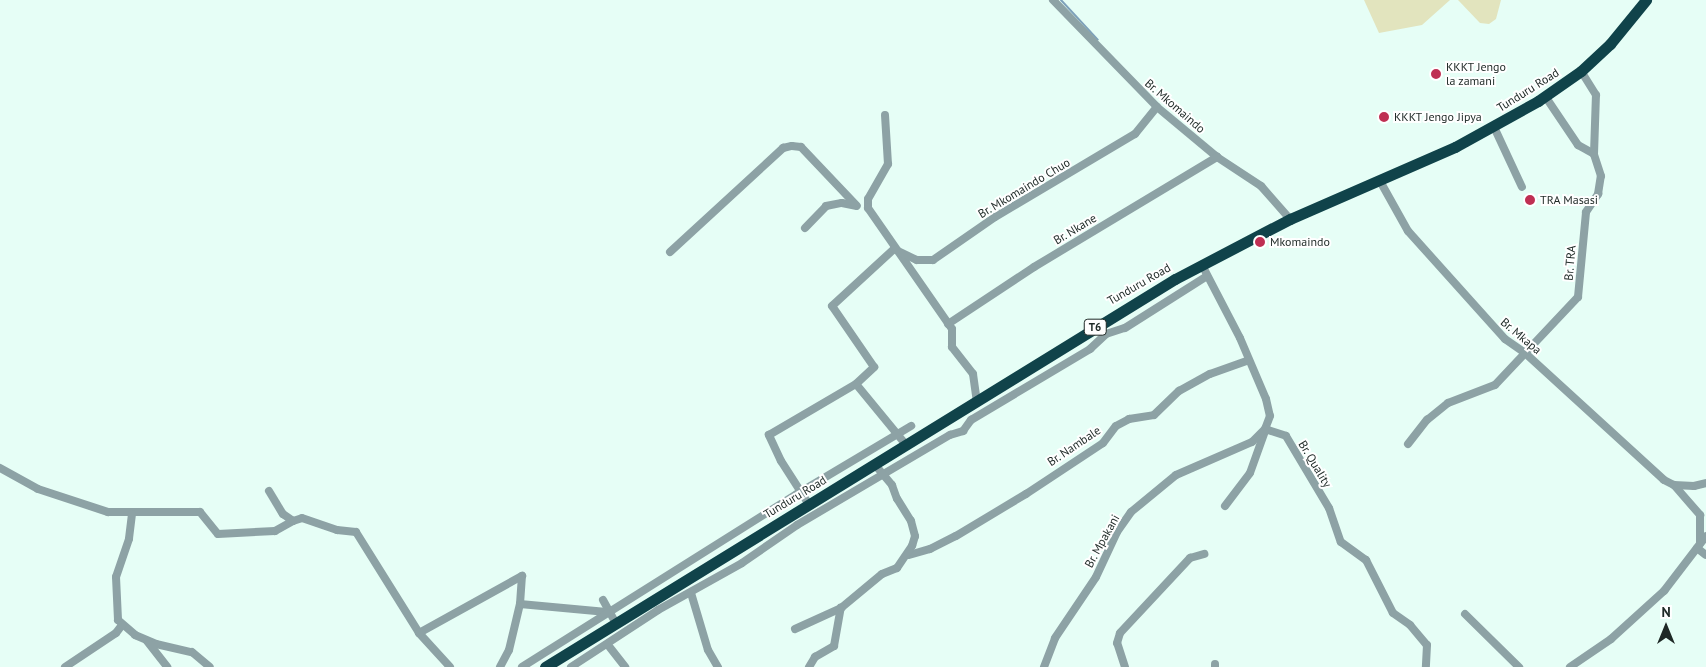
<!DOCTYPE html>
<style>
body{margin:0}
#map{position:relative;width:1706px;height:667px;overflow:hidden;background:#e6fef6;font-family:"PT Sans",sans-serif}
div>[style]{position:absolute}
.green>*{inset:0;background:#e2e4be}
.stream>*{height:2px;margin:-1px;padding:0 1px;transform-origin:1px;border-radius:1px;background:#7ea1ba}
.minor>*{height:8px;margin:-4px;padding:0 4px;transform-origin:4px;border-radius:4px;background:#8da2a5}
.highway>*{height:11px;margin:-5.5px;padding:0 5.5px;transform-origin:5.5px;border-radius:5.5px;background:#10434a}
.dots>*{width:14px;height:14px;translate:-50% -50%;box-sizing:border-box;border:2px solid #fff;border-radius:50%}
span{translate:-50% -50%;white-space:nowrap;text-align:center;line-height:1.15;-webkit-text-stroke:4px #fff;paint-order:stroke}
.shield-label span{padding:1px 4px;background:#fff;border:1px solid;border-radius:4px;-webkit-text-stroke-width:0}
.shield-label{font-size:11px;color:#1e2926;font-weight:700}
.poi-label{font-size:12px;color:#1e2926}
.left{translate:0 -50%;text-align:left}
.street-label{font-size:12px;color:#1e2926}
.north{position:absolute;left:1641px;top:602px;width:50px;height:50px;-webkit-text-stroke:4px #fff;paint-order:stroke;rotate:0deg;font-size:14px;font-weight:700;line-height:20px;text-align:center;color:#1e2926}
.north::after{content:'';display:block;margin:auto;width:18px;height:22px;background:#1e2926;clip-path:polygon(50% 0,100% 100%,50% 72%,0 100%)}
</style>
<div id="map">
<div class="green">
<i style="clip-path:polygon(1364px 0,1450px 0,1422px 25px,1379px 33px)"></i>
<i style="clip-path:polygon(1458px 0,1501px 0,1496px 19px,1489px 24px,1480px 23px)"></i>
</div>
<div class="stream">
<i style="left:1061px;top:0;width:54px;rotate:47.2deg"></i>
</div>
<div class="minor">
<i style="left:1053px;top:0;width:149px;rotate:45.8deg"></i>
<i style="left:1157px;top:107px;width:78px;rotate:39.8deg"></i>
<i style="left:1217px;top:157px;width:53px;rotate:33.4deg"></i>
<i style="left:1261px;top:186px;width:44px;rotate:48.7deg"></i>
<i style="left:1545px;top:96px;width:59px;rotate:56deg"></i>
<i style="left:1578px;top:145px;width:18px;rotate:29deg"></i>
<i style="left:885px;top:115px;width:49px;rotate:86.5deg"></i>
<i style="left:888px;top:164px;width:40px;rotate:119.7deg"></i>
<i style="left:868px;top:199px;width:9px;rotate:90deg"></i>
<i style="left:868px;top:208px;width:147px;rotate:55.2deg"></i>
<i style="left:952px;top:329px;width:18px;rotate:90deg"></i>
<i style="left:952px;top:347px;width:34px;rotate:52deg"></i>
<i style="left:973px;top:374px;width:28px;rotate:82deg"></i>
<i style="left:1494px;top:127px;width:66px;rotate:65deg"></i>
<i style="left:1380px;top:181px;width:57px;rotate:60.8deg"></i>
<i style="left:1408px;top:231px;width:145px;rotate:48.1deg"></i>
<i style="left:1505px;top:339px;width:24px;rotate:35deg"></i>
<i style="left:1525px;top:353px;width:188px;rotate:42.4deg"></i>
<i style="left:1664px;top:480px;width:11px;rotate:27deg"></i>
<i style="left:1674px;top:485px;width:20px;rotate:3deg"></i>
<i style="left:1694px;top:486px;width:12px;rotate:-14deg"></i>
<i style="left:805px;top:228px;width:30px;rotate:-46deg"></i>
<i style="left:826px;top:206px;width:16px;rotate:-11deg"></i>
<i style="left:842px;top:203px;width:14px;rotate:12deg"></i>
<i style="left:670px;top:252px;width:154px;rotate:-42.6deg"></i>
<i style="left:783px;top:148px;width:9px;rotate:-13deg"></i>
<i style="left:792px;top:146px;width:9px;rotate:6deg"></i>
<i style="left:801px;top:147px;width:81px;rotate:46.5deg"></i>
<i style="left:1202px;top:265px;width:82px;rotate:62.5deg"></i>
<i style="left:1240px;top:338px;width:66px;rotate:66.9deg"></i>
<i style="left:1266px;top:399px;width:17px;rotate:77deg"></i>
<i style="left:1270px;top:416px;width:14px;rotate:111deg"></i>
<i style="left:1265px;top:429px;width:22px;rotate:18deg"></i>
<i style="left:1286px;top:436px;width:84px;rotate:59.2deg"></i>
<i style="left:1329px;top:508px;width:36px;rotate:71deg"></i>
<i style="left:1341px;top:542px;width:31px;rotate:36deg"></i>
<i style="left:1366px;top:560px;width:59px;rotate:63deg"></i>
<i style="left:1393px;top:613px;width:21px;rotate:35deg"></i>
<i style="left:1410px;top:625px;width:26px;rotate:50deg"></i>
<i style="left:1427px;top:645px;width:22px;rotate:93deg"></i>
<i style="left:948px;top:324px;width:103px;rotate:-33.5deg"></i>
<i style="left:1034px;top:267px;width:214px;rotate:-31deg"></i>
<i style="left:1408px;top:444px;width:31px;rotate:-52deg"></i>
<i style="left:1427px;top:420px;width:27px;rotate:-39deg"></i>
<i style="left:1448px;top:403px;width:50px;rotate:-21deg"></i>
<i style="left:1495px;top:385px;width:121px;rotate:-46.7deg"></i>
<i style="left:1578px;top:297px;width:85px;rotate:-84.6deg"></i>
<i style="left:1586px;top:212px;width:22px;rotate:-56deg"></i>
<i style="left:1598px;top:194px;width:18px;rotate:-81deg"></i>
<i style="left:1601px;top:176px;width:23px;rotate:-108deg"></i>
<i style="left:1594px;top:154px;width:59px;rotate:-88.1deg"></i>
<i style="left:1596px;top:95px;width:28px;rotate:-122deg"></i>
<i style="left:907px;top:446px;width:80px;rotate:-129.4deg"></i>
<i style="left:856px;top:384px;width:25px;rotate:-43deg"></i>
<i style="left:874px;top:367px;width:74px;rotate:-124.5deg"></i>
<i style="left:832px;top:306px;width:84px;rotate:-42.6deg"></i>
<i style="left:894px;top:249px;width:25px;rotate:26deg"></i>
<i style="left:917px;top:260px;width:16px"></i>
<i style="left:933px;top:260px;width:75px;rotate:-34.7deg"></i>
<i style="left:995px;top:217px;width:163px;rotate:-30.7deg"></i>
<i style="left:1135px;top:134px;width:35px;rotate:-51deg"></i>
<i style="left:0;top:468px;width:43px;rotate:28.9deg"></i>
<i style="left:38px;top:489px;width:74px;rotate:18.2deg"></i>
<i style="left:108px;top:512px;width:92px"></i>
<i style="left:200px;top:512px;width:28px;rotate:51deg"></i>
<i style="left:218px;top:534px;width:57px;rotate:-3deg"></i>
<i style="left:275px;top:531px;width:21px;rotate:-29deg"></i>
<i style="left:1674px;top:485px;width:40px;rotate:49deg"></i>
<i style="left:1700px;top:515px;width:28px;rotate:90deg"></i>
<i style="left:269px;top:491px;width:27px;rotate:59deg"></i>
<i style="left:283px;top:514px;width:12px;rotate:35deg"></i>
<i style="left:293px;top:521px;width:9px;rotate:-18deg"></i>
<i style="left:302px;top:518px;width:37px;rotate:19deg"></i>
<i style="left:337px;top:530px;width:19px;rotate:6deg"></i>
<i style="left:356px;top:532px;width:119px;rotate:58deg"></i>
<i style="left:419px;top:633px;width:46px;rotate:47.6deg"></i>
<i style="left:808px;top:503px;width:50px;rotate:-122.7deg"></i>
<i style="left:781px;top:461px;width:29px;rotate:-115deg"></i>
<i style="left:769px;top:435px;width:101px;rotate:-30.4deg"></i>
<i style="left:1225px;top:506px;width:41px;rotate:-52.9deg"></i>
<i style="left:1250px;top:473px;width:45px;rotate:-70.3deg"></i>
<i style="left:132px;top:514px;width:25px;rotate:97deg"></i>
<i style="left:129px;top:539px;width:40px;rotate:108.9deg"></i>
<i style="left:116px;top:577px;width:43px;rotate:87.3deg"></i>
<i style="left:118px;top:620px;width:23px;rotate:41deg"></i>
<i style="left:135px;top:635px;width:23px;rotate:23deg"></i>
<i style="left:156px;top:644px;width:37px;rotate:13deg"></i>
<i style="left:192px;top:652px;width:23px;rotate:40deg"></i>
<i style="left:1697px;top:548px;width:11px;rotate:38deg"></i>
<i style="left:909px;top:555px;width:22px;rotate:-16deg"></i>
<i style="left:930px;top:549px;width:29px;rotate:-27deg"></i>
<i style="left:956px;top:536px;width:82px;rotate:-31deg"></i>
<i style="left:1026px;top:494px;width:92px;rotate:-33.5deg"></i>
<i style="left:1103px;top:443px;width:21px;rotate:-53deg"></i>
<i style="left:1116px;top:426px;width:15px;rotate:-28deg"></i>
<i style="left:1129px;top:419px;width:25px;rotate:-9deg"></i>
<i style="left:1154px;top:415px;width:35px;rotate:-44deg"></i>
<i style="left:1179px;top:391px;width:35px;rotate:-29deg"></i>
<i style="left:1210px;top:374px;width:41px;rotate:-19.7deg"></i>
<i style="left:691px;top:593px;width:59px;rotate:73.4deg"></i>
<i style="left:708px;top:650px;width:20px;rotate:60deg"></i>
<i style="left:603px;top:600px;width:25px;rotate:61deg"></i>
<i style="left:520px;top:604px;width:87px;rotate:5.3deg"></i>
<i style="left:1465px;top:614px;width:76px;rotate:44.5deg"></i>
<i style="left:795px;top:629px;width:51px;rotate:-24.5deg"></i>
<i style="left:419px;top:633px;width:118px;rotate:-29deg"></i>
<i style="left:147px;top:641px;width:33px;rotate:52deg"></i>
<i style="left:608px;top:645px;width:28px;rotate:52deg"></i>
<i style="left:65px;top:667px;width:61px;rotate:-33.7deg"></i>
<i style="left:116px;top:633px;width:10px;rotate:-53deg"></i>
<i style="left:500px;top:667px;width:19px;rotate:-62deg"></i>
<i style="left:509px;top:650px;width:47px;rotate:-76.6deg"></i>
<i style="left:520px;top:604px;width:28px;rotate:-86deg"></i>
<i style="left:522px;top:667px;width:325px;rotate:-32.2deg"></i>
<i style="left:797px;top:494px;width:133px;rotate:-30.8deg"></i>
<i style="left:571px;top:667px;width:104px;rotate:-33.2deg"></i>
<i style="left:658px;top:610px;width:96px;rotate:-29.2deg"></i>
<i style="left:742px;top:563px;width:67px;rotate:-34.6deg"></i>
<i style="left:797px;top:525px;width:178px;rotate:-30.5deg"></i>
<i style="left:950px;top:435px;width:14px;rotate:-17deg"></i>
<i style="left:963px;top:431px;width:14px;rotate:-54deg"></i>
<i style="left:971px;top:420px;width:139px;rotate:-30.8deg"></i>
<i style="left:1090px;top:349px;width:22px;rotate:-43deg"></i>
<i style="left:1106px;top:334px;width:20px;rotate:-18deg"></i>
<i style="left:1125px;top:328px;width:97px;rotate:-32.4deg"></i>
<i style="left:809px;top:667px;width:12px;rotate:-59deg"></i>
<i style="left:815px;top:657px;width:22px;rotate:-30deg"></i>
<i style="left:834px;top:646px;width:39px;rotate:-80deg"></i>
<i style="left:841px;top:608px;width:53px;rotate:-39.7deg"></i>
<i style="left:882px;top:574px;width:16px;rotate:-22deg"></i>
<i style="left:897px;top:568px;width:27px;rotate:-56deg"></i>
<i style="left:912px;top:546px;width:10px;rotate:-73deg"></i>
<i style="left:915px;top:536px;width:16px;rotate:-105deg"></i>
<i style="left:911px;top:521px;width:26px;rotate:-122deg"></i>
<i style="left:897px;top:499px;width:15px;rotate:-110deg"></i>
<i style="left:892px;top:485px;width:26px;rotate:-130deg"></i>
<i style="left:1044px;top:667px;width:31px;rotate:-69deg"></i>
<i style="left:1055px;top:638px;width:73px;rotate:-56.1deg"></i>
<i style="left:1096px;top:577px;width:50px;rotate:-65deg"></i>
<i style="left:1117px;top:532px;width:24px;rotate:-55deg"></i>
<i style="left:1131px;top:512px;width:58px;rotate:-39.4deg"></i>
<i style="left:1176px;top:475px;width:83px;rotate:-23.5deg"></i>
<i style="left:1252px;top:442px;width:18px;rotate:-45deg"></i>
<i style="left:1125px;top:667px;width:25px;rotate:-108deg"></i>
<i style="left:1117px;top:643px;width:10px;rotate:-73deg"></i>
<i style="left:1120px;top:633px;width:103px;rotate:-47deg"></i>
<i style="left:1190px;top:558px;width:15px;rotate:-16deg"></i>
<i style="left:1215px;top:667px;width:3px;rotate:-90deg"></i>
<i style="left:1570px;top:667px;width:50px;rotate:-34.3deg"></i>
<i style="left:1611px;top:639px;width:72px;rotate:-42.2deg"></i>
<i style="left:1664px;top:591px;width:69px;rotate:-52.6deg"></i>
</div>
<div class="highway">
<i style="left:545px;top:667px;width:740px;rotate:-31.63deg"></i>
<i style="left:1175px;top:279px;width:130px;rotate:-27.6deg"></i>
<i style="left:1290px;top:219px;width:180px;rotate:-23.6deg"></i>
<i style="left:1455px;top:147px;width:95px;rotate:-29deg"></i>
<i style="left:1538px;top:101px;width:52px;rotate:-34.9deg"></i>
<i style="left:1581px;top:71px;width:40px;rotate:-43deg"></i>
<i style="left:1610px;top:44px;width:57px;rotate:-50.7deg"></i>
</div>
<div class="dots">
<i style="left:1436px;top:74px;background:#bf2f53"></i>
<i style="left:1384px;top:117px;background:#bf2f53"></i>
<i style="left:1530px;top:200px;background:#bf2f53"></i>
<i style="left:1260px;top:242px;background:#bf2f53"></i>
</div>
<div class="shield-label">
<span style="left:1095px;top:327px">T6</span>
</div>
<div class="poi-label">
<span class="left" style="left:1446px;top:74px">KKKT Jengo<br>la zamani</span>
<span class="left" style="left:1394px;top:117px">KKKT Jengo Jipya</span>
<span class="left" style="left:1540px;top:200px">TRA Masasi</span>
<span class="left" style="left:1270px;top:242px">Mkomaindo</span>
</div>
<div class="street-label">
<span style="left:1528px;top:90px;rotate:-32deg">Tunduru Road</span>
<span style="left:1175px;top:106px;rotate:41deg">Br. Mkomaindo</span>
<span style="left:1024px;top:188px;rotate:-31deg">Br. Mkomaindo Chuo</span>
<span style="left:1075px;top:229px;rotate:-31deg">Br. Nkane</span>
<span style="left:1570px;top:263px;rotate:-85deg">Br. TRA</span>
<span style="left:1139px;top:284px;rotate:-30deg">Tunduru Road</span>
<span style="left:1521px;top:336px;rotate:40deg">Br. Mkapa</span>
<span style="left:1074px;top:446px;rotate:-34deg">Br. Nambale</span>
<span style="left:1315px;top:464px;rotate:59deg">Br. Quality</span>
<span style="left:795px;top:497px;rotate:-31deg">Tunduru Road</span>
<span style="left:1102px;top:541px;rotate:-61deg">Br. Mpakani</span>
</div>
<div class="north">N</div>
</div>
